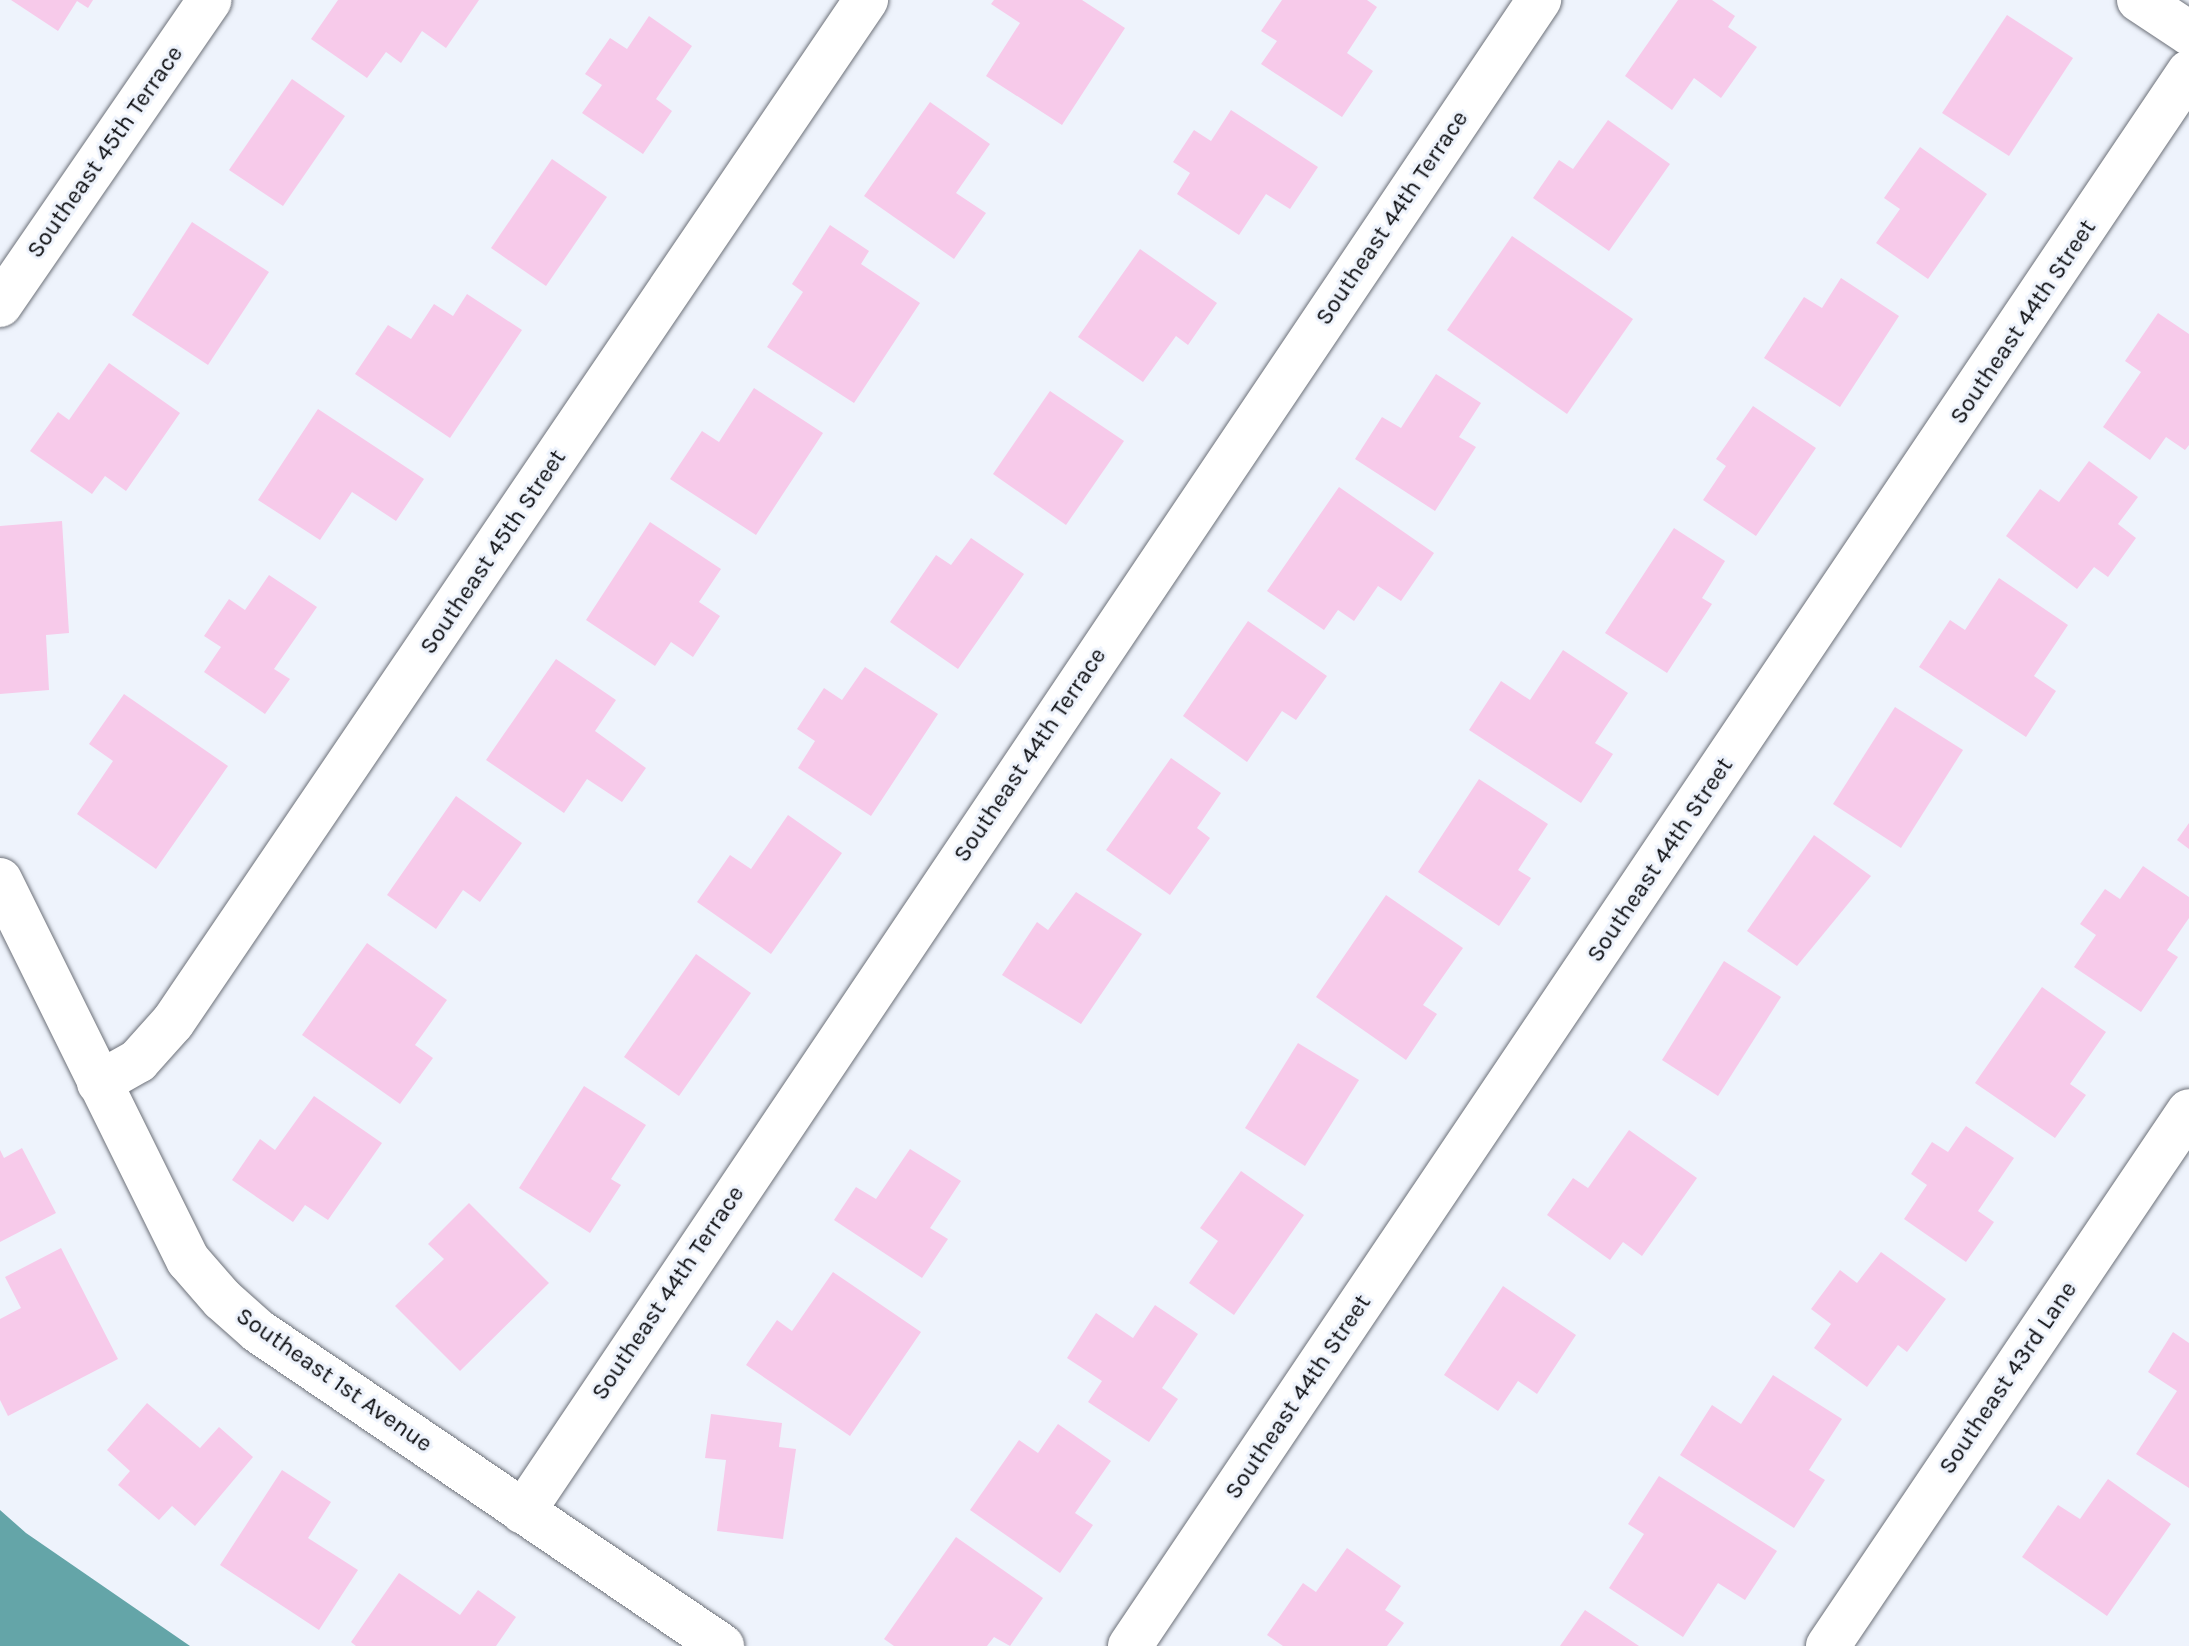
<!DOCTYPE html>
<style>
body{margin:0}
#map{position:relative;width:2189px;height:1646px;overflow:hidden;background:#eef3fc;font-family:Karla,sans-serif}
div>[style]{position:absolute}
.water>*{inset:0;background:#64a5a8}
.building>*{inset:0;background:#f7caea}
.roads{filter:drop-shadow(0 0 2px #6d7179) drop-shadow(0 0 2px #6d7179)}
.street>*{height:44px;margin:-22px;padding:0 22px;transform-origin:22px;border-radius:22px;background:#fff}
.secondary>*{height:44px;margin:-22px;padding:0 22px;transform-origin:22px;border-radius:22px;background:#fff}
span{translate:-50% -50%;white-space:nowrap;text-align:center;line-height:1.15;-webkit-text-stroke:6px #eef3fc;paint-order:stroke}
.street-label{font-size:24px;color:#0c0d10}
</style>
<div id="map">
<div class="water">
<i style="clip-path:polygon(0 1510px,26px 1533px,190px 1646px,0 1646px)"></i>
</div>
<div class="building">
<i style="clip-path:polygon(11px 0,93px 0,88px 8px,77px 1px,58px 31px)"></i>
<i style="clip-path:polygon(338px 0,479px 0,446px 48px,422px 31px,401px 63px,386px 52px,367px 78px,311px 39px)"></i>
<i style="clip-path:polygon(994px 0,1082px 0,1125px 28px,1062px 125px,986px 76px,1020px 23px,991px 4px)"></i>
<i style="clip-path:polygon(1282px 0,1367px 0,1377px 7px,1347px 53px,1373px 71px,1342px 117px,1261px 64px,1277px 41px,1261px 31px)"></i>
<i style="clip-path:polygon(1678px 0,1712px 0,1735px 16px,1728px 27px,1757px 47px,1721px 98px,1694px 78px,1672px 110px,1625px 76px)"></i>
<i style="clip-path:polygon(2007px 15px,2073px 58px,2009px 156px,1942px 113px)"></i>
<i style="clip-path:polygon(649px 16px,692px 46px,656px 99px,672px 111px,643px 154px,582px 113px,602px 85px,585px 74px,610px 38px,627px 49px)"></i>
<i style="clip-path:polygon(292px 79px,345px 116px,283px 206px,229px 170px)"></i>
<i style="clip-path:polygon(930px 102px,990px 144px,956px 193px,986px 213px,954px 259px,864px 196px)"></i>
<i style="clip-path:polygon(1231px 110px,1318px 167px,1290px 209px,1266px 194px,1239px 235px,1177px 194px,1190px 173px,1173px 162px,1194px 130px,1211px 141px)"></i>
<i style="clip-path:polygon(1608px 120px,1670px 164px,1609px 251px,1533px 198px,1559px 160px,1573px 169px)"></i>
<i style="clip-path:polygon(1920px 147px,1987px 194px,1928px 279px,1876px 243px,1900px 209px,1884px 198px)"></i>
<i style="clip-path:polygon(552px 159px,607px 197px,546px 286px,491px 248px)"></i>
<i style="clip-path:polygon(192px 222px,269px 272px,208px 365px,132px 315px)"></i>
<i style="clip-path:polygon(830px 225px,869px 251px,861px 264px,920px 303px,854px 403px,767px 347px,803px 292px,792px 284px)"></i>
<i style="clip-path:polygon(1512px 236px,1633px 319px,1567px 414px,1447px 330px)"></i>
<i style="clip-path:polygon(1140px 249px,1217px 303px,1188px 345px,1176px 336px,1143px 382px,1078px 337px)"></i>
<i style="clip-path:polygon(1841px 278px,1899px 316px,1840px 407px,1764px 358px,1804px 297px,1822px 308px)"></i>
<i style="clip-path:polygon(467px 294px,522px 330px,450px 438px,355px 374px,388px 325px,411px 339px,434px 304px,453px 316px)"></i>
<i style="clip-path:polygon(2158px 313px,2189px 334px,2189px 445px,2185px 450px,2166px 437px,2150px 460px,2103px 427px,2141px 372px,2125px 361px)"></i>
<i style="clip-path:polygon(109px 363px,180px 413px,126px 491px,105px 476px,92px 494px,30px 451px,58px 412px,69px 420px)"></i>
<i style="clip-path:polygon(1436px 374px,1481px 403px,1459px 437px,1476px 447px,1435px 511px,1355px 459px,1382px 417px,1401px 428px)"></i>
<i style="clip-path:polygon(754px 388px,823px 433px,756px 535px,670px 479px,702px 431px,719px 442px)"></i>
<i style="clip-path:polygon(1050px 391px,1124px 441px,1066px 525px,993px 474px)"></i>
<i style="clip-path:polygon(1753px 406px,1816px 448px,1756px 536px,1703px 500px,1726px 466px,1716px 459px)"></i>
<i style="clip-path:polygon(318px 409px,424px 479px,396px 521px,352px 492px,320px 540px,258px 500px)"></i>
<i style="clip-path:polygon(2089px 461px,2138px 497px,2118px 524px,2136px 538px,2108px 577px,2094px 567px,2077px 589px,2006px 536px,2040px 489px,2059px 502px)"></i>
<i style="clip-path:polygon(1339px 487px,1434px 553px,1401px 601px,1378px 586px,1354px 621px,1338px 610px,1324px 630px,1267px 591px)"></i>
<i style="clip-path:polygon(62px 521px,69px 633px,46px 635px,49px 690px,0 694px,0 526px)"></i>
<i style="clip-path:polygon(650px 522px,721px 569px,699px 602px,720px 616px,693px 657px,671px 642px,655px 666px,586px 620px)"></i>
<i style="clip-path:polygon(1674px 528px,1725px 561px,1702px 598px,1712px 604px,1667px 673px,1605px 633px)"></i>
<i style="clip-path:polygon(971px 538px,1024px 574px,958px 669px,890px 622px,936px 555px,951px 565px)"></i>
<i style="clip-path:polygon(269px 575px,317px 607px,274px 669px,290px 679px,265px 714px,204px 672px,221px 647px,204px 636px,229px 599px,245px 610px)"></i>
<i style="clip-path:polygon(1999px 578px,2068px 625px,2034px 676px,2056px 691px,2026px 737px,1919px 667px,1950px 620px,1965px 630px)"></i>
<i style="clip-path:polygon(1248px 621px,1327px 676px,1296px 720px,1282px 711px,1247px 762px,1183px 716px)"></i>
<i style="clip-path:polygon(1563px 650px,1628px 693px,1595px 743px,1613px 754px,1581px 803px,1469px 730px,1501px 681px,1530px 700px)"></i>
<i style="clip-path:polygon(556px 659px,616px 700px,595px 731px,646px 768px,622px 802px,587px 779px,564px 813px,486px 760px)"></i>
<i style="clip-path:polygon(865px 667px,938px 714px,871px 816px,798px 768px,815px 741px,797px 729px,824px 688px,842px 700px)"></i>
<i style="clip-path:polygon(124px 694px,228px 766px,156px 869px,77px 814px,113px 761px,89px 744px)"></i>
<i style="clip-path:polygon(1895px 707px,1963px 750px,1901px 848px,1833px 804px)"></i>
<i style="clip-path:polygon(1171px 758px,1221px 793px,1197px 828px,1210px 838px,1170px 895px,1106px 850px)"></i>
<i style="clip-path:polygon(1479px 779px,1548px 824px,1518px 870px,1531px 878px,1499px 926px,1418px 872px)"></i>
<i style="clip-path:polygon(456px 796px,522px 843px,480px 902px,463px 890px,436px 929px,387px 895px)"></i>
<i style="clip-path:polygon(788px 815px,842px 853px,771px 954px,697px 902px,730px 855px,751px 869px)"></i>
<i style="clip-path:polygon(2189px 823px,2189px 849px,2177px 840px)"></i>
<i style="clip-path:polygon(1814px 835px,1871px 876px,1797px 966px,1747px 931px)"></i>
<i style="clip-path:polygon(2143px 866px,2189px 897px,2189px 918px,2167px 950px,2178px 957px,2141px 1012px,2074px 967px,2096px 935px,2080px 924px,2105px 889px,2120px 899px)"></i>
<i style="clip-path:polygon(1076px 892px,1142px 934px,1081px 1024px,1002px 975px,1037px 922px,1048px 930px)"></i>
<i style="clip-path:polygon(1386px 895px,1463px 948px,1423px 1005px,1437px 1014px,1406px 1060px,1316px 997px)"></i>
<i style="clip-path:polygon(367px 943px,447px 1000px,415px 1045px,433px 1058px,400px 1104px,302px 1035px)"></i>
<i style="clip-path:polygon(696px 954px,751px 993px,679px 1096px,624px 1057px)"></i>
<i style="clip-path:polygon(1724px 961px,1781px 997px,1718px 1096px,1662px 1060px)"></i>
<i style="clip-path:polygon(2042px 987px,2106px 1032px,2070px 1084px,2086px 1095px,2055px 1138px,1975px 1083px)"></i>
<i style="clip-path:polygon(1298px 1043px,1359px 1080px,1305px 1166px,1245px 1128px)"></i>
<i style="clip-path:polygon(584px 1086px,646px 1125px,611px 1179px,621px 1185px,590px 1233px,519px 1188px)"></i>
<i style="clip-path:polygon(314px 1096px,382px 1143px,328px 1220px,305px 1205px,293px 1222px,232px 1180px,260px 1139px,275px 1150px)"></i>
<i style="clip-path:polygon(1966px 1126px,2014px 1158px,1978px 1211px,1994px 1222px,1966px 1262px,1904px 1219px,1927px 1185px,1911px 1174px,1932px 1142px,1948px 1152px)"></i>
<i style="clip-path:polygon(1629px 1130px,1697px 1178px,1642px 1256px,1623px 1242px,1610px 1260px,1547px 1215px,1573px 1178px,1588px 1188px)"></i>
<i style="clip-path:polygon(22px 1148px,56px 1213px,0 1242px,0 1150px,4px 1158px)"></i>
<i style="clip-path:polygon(910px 1149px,961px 1181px,930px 1228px,948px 1239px,922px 1278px,834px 1220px,856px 1187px,876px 1199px)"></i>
<i style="clip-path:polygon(1241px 1171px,1304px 1215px,1234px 1315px,1189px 1283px,1218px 1241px,1200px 1228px)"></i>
<i style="clip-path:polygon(469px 1203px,549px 1283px,460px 1371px,395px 1306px,444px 1259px,428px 1244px)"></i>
<i style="clip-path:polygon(61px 1248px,118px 1359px,8px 1416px,0 1400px,0 1319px,21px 1308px,5px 1277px)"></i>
<i style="clip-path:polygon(1881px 1252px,1946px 1299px,1907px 1352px,1898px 1345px,1867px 1387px,1814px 1348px,1831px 1324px,1811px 1309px,1840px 1270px,1857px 1283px)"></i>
<i style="clip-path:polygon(833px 1272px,921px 1332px,850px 1436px,746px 1365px,777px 1320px,792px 1331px)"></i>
<i style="clip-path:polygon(1503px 1286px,1576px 1335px,1537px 1394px,1518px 1381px,1498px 1411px,1444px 1375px)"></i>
<i style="clip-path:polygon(1155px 1305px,1198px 1334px,1162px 1388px,1178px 1399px,1149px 1442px,1088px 1402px,1102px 1381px,1067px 1358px,1096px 1313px,1133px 1338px)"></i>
<i style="clip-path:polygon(2173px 1332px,2189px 1343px,2189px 1488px,2136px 1454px,2177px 1391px,2148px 1372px)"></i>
<i style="clip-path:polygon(1773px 1375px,1842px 1419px,1809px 1470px,1825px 1480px,1794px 1528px,1680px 1455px,1712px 1405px,1741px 1424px)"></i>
<i style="clip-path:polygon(147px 1403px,200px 1448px,219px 1427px,253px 1457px,195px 1526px,172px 1506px,159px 1520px,118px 1485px,130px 1471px,107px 1450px)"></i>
<i style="clip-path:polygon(711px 1414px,782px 1423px,779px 1447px,796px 1449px,783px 1539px,717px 1531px,726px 1460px,705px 1458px)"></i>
<i style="clip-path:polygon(1058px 1424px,1111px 1461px,1075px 1513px,1093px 1525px,1060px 1573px,970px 1510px,1019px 1440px,1038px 1453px)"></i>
<i style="clip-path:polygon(282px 1470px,331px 1502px,308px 1538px,358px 1570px,319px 1630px,220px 1565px)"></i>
<i style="clip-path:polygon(1659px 1476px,1777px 1551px,1745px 1600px,1718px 1583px,1683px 1637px,1609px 1588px,1644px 1534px,1628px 1524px)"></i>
<i style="clip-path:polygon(2108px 1479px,2171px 1524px,2107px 1616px,2022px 1557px,2058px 1505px,2080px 1519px)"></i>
<i style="clip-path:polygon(956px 1537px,1043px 1598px,1010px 1646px,994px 1637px,987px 1646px,894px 1646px,884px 1639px)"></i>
<i style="clip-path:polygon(1347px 1548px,1401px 1586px,1385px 1610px,1404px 1623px,1387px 1646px,1283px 1646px,1267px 1635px,1303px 1583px,1316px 1592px)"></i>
<i style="clip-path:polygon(399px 1573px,460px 1615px,478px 1590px,516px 1617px,496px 1646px,356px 1646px,351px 1642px)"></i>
<i style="clip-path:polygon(1585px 1610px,1639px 1646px,1560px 1646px)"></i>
</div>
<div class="roads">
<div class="street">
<i style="left:0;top:305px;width:370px;rotate:-55.5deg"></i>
<i style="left:0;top:880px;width:424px;rotate:63.7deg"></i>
<i style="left:188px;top:1260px;width:52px;rotate:48.9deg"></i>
<i style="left:222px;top:1299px;width:48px;rotate:41.6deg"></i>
<i style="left:258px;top:1331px;width:561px;rotate:34.17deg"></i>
<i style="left:99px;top:1083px;width:45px;rotate:-29.4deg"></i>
<i style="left:138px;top:1061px;width:52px;rotate:-48.1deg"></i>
<i style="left:173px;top:1022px;width:1235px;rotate:-55.86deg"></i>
<i style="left:523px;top:1512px;width:1822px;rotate:-56.1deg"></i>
<i style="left:1130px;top:1646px;width:1897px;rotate:-56.07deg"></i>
<i style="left:1828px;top:1646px;width:645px;rotate:-55.99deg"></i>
</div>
<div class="secondary">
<i style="left:2139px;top:0;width:60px;rotate:33.4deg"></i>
</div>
</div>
<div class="street-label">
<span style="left:105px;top:152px;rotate:-55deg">Southeast 45th Terrace</span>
<span style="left:1392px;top:218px;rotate:-56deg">Southeast 44th Terrace</span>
<span style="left:2023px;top:322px;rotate:-56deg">Southeast 44th Street</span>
<span style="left:493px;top:552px;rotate:-56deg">Southeast 45th Street</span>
<span style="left:1030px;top:755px;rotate:-56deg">Southeast 44th Terrace</span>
<span style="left:1660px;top:860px;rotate:-56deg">Southeast 44th Street</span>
<span style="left:668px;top:1293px;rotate:-56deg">Southeast 44th Terrace</span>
<span style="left:2008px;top:1378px;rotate:-56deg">Southeast 43rd Lane</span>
<span style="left:334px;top:1380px;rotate:35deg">Southeast 1st Avenue</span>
<span style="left:1298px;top:1397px;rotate:-56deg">Southeast 44th Street</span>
</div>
</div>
